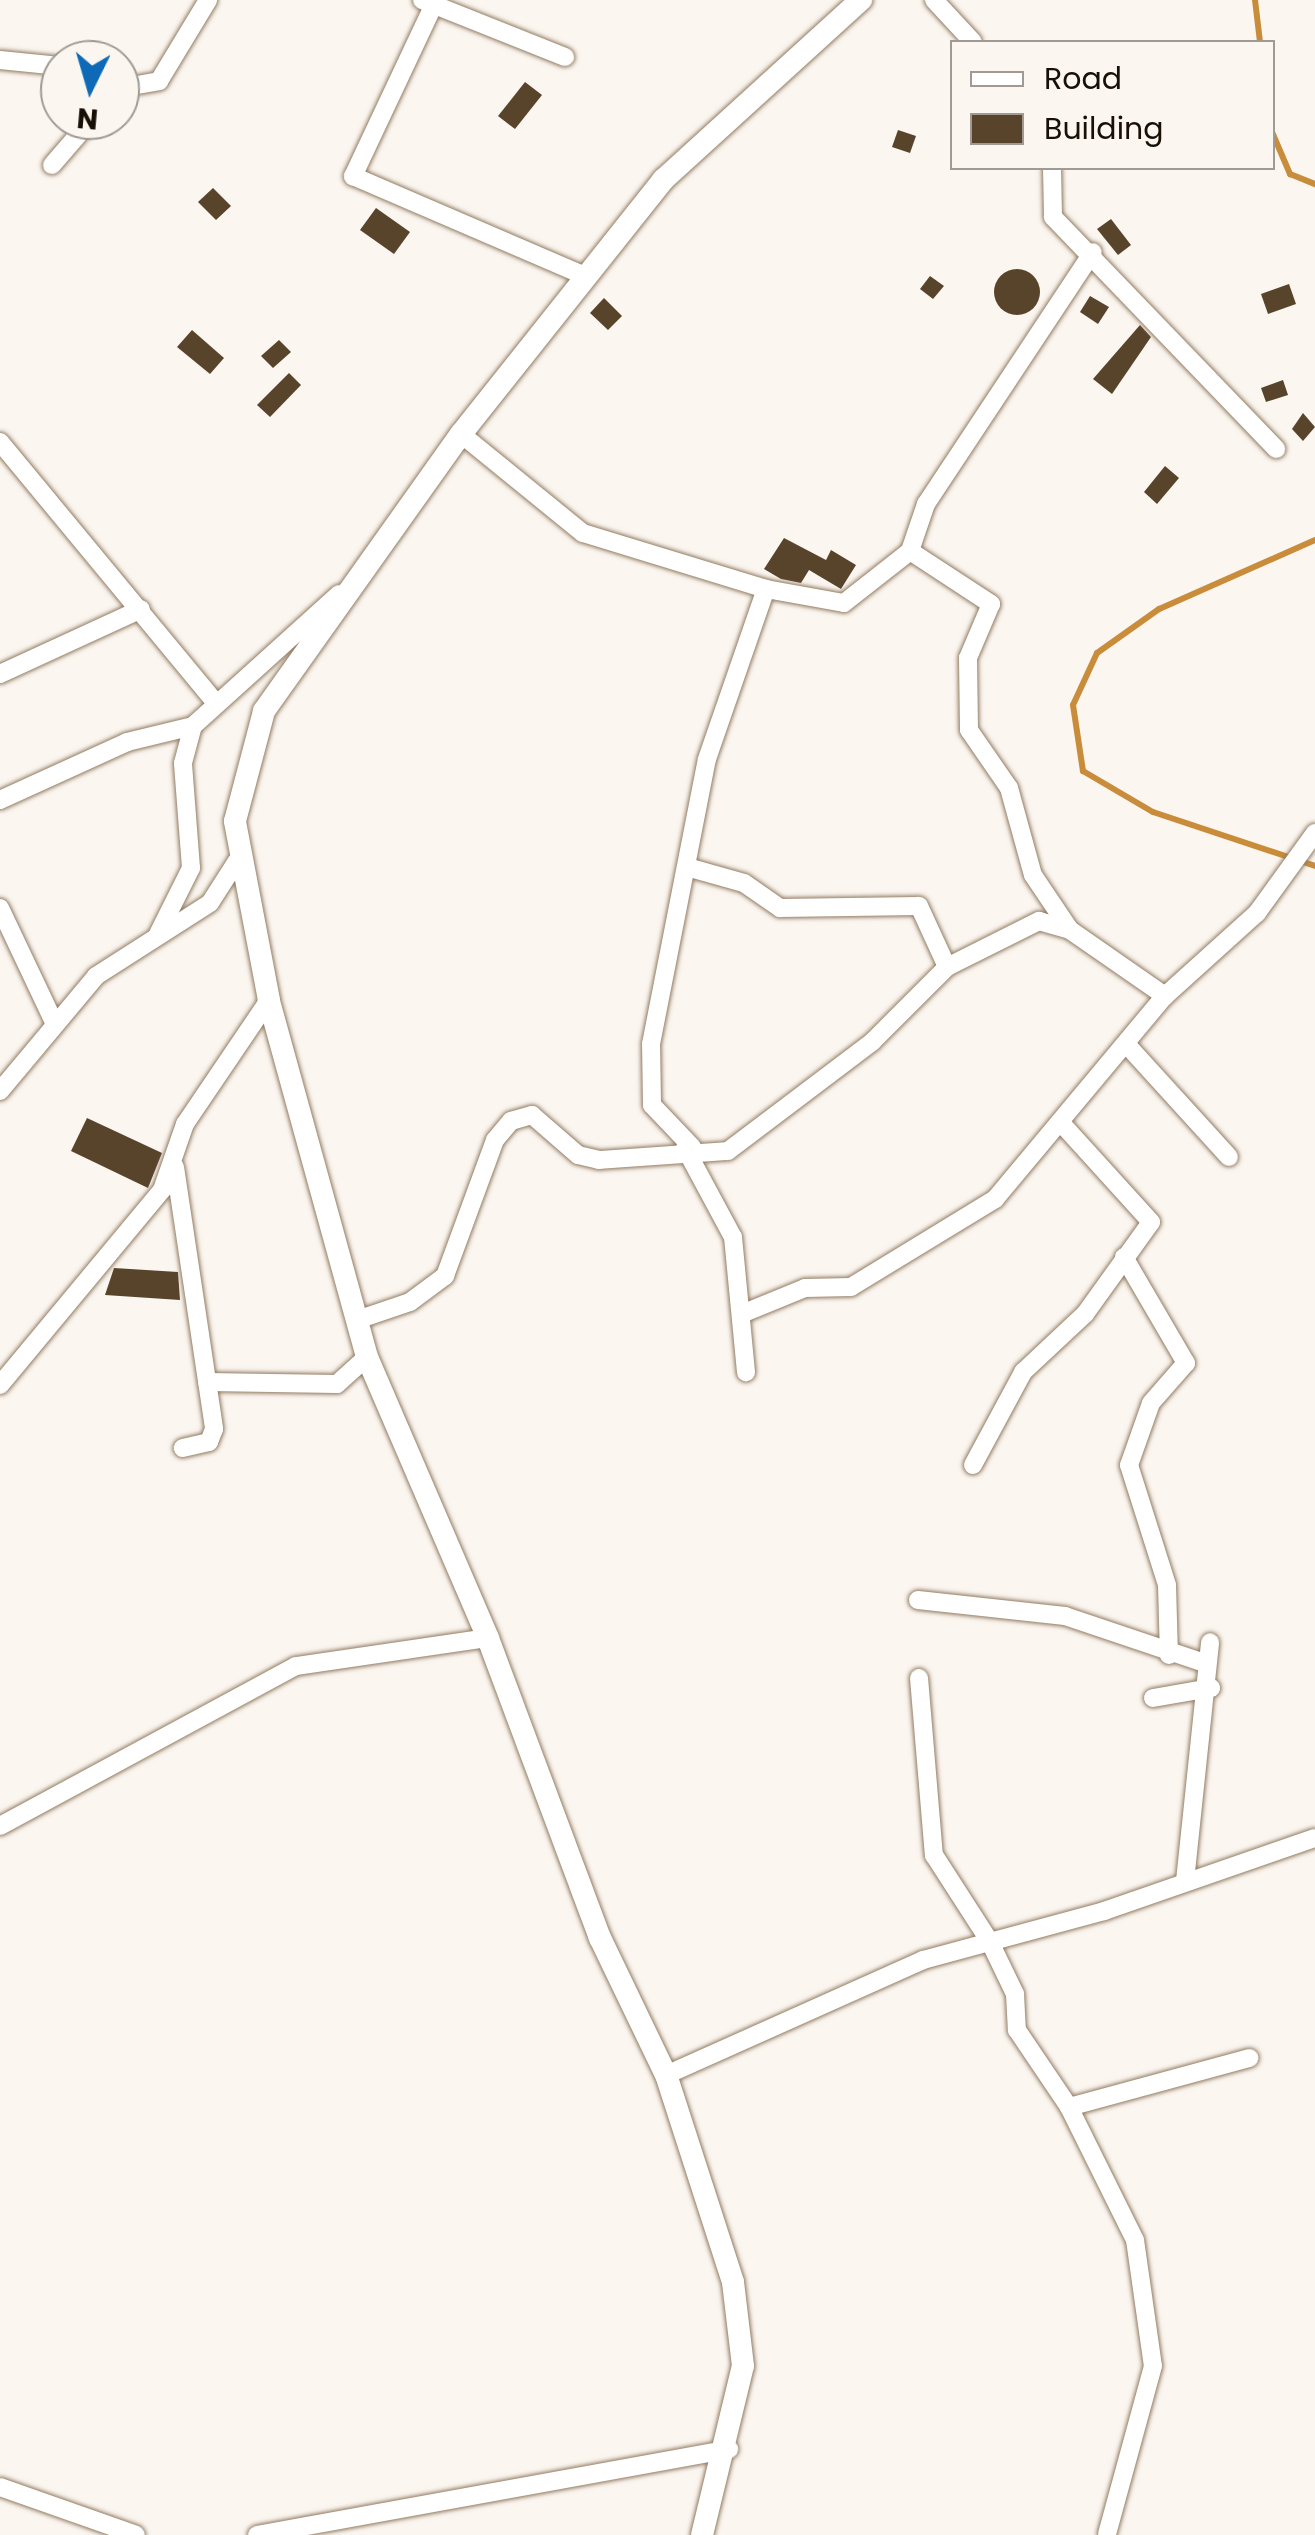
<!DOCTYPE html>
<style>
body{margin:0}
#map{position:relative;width:1315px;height:2535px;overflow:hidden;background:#fbf6f0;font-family:Poppins,sans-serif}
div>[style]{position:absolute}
.stream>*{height:6px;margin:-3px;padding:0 3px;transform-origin:3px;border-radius:3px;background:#c88c3b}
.building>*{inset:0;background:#58432b}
.round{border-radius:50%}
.roads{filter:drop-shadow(0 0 2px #927b61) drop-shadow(0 0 2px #927b61)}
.minor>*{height:18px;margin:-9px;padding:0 9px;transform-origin:9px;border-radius:9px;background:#fff}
.tertiary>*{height:22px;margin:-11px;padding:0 11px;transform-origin:11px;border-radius:11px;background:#fff}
span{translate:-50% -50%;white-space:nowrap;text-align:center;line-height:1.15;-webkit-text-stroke:10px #fbf6f0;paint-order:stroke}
.legend{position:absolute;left:950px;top:40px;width:325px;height:130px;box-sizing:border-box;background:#fbf6f0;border:2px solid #a09a92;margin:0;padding:12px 18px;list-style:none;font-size:30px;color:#181006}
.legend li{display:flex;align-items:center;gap:20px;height:50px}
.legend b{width:50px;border:2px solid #a09a92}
.north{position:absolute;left:40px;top:40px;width:100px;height:100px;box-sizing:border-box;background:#fbf6f0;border:2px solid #a09a92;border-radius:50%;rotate:185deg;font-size:28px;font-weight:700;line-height:40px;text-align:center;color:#181006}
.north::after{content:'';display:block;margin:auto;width:35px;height:45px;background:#0e6ab7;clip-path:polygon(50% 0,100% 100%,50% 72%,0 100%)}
</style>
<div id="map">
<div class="stream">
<i style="left:1255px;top:0;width:42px;rotate:83.2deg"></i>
<i style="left:1272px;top:132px;width:46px;rotate:66.8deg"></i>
<i style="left:1290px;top:174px;width:27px;rotate:22deg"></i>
<i style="left:1315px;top:540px;width:171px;rotate:156.1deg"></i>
<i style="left:1159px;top:609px;width:76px;rotate:144.6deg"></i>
<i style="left:1097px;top:653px;width:57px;rotate:114.8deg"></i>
<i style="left:1073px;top:705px;width:67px;rotate:81.4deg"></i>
<i style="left:1083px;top:771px;width:81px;rotate:30.4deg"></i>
<i style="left:1153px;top:812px;width:171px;rotate:18.4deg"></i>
</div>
<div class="building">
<i style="clip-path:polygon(525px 82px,542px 95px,515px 129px,498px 116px)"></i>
<i style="clip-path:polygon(898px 130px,916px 136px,910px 153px,892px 147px)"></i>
<i style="clip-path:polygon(213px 188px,231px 206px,216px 220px,198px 202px)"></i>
<i style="clip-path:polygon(376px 208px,410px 232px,394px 254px,360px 230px)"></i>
<i style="clip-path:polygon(1111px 219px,1131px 245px,1118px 255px,1097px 229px)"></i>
<i class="round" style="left:994px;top:269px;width:46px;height:46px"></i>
<i style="clip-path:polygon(930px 276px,944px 286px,933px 299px,920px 289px)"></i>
<i style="clip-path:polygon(1289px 284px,1296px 304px,1268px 314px,1261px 294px)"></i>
<i style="clip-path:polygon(1090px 296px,1109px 307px,1098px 324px,1080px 312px)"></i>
<i style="clip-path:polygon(604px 298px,622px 316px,608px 330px,590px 313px)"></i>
<i style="clip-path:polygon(1140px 325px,1151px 337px,1112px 394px,1093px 379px)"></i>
<i style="clip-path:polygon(192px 330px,224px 358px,210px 374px,177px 347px)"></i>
<i style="clip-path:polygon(279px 340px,291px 352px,273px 368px,261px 356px)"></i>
<i style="clip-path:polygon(289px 373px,301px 385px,270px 417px,257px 405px)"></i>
<i style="clip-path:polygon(1283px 380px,1288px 395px,1266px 402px,1261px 388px)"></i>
<i style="clip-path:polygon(1303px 413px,1315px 427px,1303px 441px,1292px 429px)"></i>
<i style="clip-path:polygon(1165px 466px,1179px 478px,1157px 504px,1144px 492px)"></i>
<i style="clip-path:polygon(784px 538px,826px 560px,831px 550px,856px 565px,841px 589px,809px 570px,801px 583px,781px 579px,764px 569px)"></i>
<i style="clip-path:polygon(87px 1118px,162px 1153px,148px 1188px,71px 1151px)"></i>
<i style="clip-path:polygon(114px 1268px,178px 1272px,180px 1300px,105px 1295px)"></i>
</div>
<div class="roads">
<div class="minor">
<i style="left:422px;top:0;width:154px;rotate:21.7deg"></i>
<i style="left:436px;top:0;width:195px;rotate:115.2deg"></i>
<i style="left:353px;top:176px;width:250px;rotate:23.3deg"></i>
<i style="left:934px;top:0;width:57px;rotate:47.1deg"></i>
<i style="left:0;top:60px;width:60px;rotate:5.7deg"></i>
<i style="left:120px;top:88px;width:40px;rotate:-10deg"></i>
<i style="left:159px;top:81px;width:95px;rotate:-58.8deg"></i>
<i style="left:52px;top:165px;width:60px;rotate:-49.1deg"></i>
<i style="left:1052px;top:168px;width:49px;rotate:88.8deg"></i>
<i style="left:1053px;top:217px;width:322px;rotate:46.1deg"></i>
<i style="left:461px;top:434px;width:157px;rotate:39.1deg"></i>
<i style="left:583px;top:533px;width:191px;rotate:17deg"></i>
<i style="left:766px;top:589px;width:79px;rotate:10.2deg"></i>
<i style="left:844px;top:603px;width:84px;rotate:-38.2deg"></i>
<i style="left:910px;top:551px;width:50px;rotate:-71.2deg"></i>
<i style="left:926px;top:504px;width:302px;rotate:-56.5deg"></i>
<i style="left:0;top:442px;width:339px;rotate:50.4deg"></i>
<i style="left:910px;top:551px;width:97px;rotate:33.2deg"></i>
<i style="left:991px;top:604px;width:59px;rotate:113.1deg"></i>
<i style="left:968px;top:658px;width:72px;rotate:89.2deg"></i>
<i style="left:969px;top:730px;width:70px;rotate:55.4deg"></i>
<i style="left:1009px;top:788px;width:90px;rotate:74.6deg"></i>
<i style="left:1033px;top:875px;width:66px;rotate:56.1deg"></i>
<i style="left:1070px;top:930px;width:116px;rotate:34.8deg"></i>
<i style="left:0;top:674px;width:155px;rotate:-24.7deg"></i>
<i style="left:0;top:800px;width:140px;rotate:-24.5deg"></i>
<i style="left:127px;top:742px;width:68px;rotate:-13.6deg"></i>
<i style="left:687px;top:867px;width:59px;rotate:15.7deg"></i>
<i style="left:744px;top:883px;width:44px;rotate:34.8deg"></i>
<i style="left:780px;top:908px;width:139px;rotate:-0.8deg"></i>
<i style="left:919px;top:906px;width:67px;rotate:65.3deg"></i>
<i style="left:0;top:908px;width:126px;rotate:64.7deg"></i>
<i style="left:158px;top:934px;width:74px;rotate:-63.4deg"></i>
<i style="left:191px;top:868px;width:105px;rotate:-94.4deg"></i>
<i style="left:183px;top:763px;width:38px;rotate:-75deg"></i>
<i style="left:193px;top:726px;width:197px;rotate:-42.1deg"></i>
<i style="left:1128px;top:1046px;width:150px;rotate:47.7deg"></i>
<i style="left:0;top:1091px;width:150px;rotate:-50.1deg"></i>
<i style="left:96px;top:976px;width:135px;rotate:-32.6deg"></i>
<i style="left:210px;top:903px;width:50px;rotate:-57.3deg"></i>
<i style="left:692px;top:1147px;width:58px;rotate:-133.6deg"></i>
<i style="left:652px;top:1105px;width:61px;rotate:-90.9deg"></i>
<i style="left:651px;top:1044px;width:290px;rotate:-78.9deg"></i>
<i style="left:707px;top:759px;width:180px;rotate:-70.9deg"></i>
<i style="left:685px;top:1148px;width:101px;rotate:61.7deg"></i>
<i style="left:733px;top:1237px;width:136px;rotate:84.5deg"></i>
<i style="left:175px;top:1167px;width:265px;rotate:81.5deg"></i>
<i style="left:214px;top:1429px;width:14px;rotate:111deg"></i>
<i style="left:209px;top:1442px;width:27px;rotate:167deg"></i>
<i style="left:1124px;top:1257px;width:123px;rotate:59.7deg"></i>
<i style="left:1186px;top:1363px;width:53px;rotate:131.2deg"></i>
<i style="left:1151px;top:1403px;width:66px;rotate:109.5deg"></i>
<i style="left:1129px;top:1465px;width:126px;rotate:72.4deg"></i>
<i style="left:1167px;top:1585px;width:70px;rotate:88.4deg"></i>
<i style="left:744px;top:1313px;width:66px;rotate:-22.3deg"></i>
<i style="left:805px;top:1288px;width:46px;rotate:-1.2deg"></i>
<i style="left:851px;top:1287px;width:169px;rotate:-31.4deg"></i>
<i style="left:995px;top:1199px;width:265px;rotate:-50.1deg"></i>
<i style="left:1165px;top:996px;width:124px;rotate:-42.1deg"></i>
<i style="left:1257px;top:913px;width:99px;rotate:-54.1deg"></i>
<i style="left:357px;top:1320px;width:56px;rotate:-18.8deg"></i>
<i style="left:410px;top:1302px;width:44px;rotate:-36.6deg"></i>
<i style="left:445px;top:1276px;width:145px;rotate:-69.8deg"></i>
<i style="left:495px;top:1140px;width:25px;rotate:-50deg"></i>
<i style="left:511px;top:1121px;width:22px;rotate:-16deg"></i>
<i style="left:532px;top:1115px;width:61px;rotate:41deg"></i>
<i style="left:578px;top:1155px;width:22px;rotate:13deg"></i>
<i style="left:599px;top:1160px;width:129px;rotate:-4deg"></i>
<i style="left:728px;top:1151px;width:181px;rotate:-37.1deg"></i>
<i style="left:872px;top:1042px;width:106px;rotate:-45deg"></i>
<i style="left:947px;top:967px;width:103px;rotate:-26.6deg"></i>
<i style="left:1039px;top:921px;width:32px;rotate:16deg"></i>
<i style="left:207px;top:1382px;width:130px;rotate:0.9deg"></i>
<i style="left:337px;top:1384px;width:40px;rotate:-42deg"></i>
<i style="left:0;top:1385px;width:254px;rotate:-50.3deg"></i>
<i style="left:162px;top:1190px;width:70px;rotate:-70.8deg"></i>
<i style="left:185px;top:1124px;width:150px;rotate:-55.9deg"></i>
<i style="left:973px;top:1465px;width:106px;rotate:-61.7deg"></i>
<i style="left:1023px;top:1372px;width:85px;rotate:-43.1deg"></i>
<i style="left:1085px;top:1314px;width:113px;rotate:-54.3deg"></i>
<i style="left:1151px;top:1222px;width:130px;rotate:-132.2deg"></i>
<i style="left:918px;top:1600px;width:148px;rotate:6.2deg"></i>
<i style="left:1065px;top:1616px;width:148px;rotate:18.6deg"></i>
<i style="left:919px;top:1678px;width:178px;rotate:85.2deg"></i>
<i style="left:934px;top:1855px;width:103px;rotate:57.2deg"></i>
<i style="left:990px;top:1942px;width:58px;rotate:64.3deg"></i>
<i style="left:1015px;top:1994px;width:36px;rotate:87deg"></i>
<i style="left:1017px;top:2030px;width:93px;rotate:56deg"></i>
<i style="left:1069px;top:2107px;width:148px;rotate:63.6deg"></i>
<i style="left:1135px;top:2240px;width:127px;rotate:81.9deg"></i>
<i style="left:1153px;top:2366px;width:174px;rotate:105.3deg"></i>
<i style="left:1153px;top:1698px;width:59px;rotate:-9.8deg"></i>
<i style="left:0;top:1826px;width:336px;rotate:-28.4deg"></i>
<i style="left:296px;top:1666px;width:194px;rotate:-8.3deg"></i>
<i style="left:1185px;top:1881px;width:240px;rotate:-84deg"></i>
<i style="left:666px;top:2075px;width:282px;rotate:-24.1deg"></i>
<i style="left:923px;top:1960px;width:188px;rotate:-15.1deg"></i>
<i style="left:1104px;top:1911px;width:223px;rotate:-19.1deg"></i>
<i style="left:1069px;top:2107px;width:187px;rotate:-15.2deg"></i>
<i style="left:0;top:2487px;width:144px;rotate:19.4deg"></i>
<i style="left:257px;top:2535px;width:480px;rotate:-10.3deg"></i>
</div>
<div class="tertiary">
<i style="left:702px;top:2535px;width:174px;rotate:-76.4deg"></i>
<i style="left:743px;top:2366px;width:85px;rotate:-96.8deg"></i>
<i style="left:733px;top:2282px;width:218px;rotate:-107.9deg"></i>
<i style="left:666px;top:2075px;width:152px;rotate:-115.7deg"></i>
<i style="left:600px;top:1938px;width:320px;rotate:-110.5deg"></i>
<i style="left:488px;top:1638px;width:306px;rotate:-113.3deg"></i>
<i style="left:367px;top:1357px;width:370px;rotate:-105.4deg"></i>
<i style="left:269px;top:1000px;width:182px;rotate:-100.8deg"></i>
<i style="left:235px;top:821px;width:114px;rotate:-75.2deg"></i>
<i style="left:264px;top:711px;width:340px;rotate:-54.6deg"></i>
<i style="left:461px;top:434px;width:325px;rotate:-51.5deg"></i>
<i style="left:663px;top:180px;width:268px;rotate:-42.3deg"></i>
</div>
</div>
<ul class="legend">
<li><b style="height:12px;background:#fff"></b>Road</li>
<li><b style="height:28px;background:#58432b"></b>Building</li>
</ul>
<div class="north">N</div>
</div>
